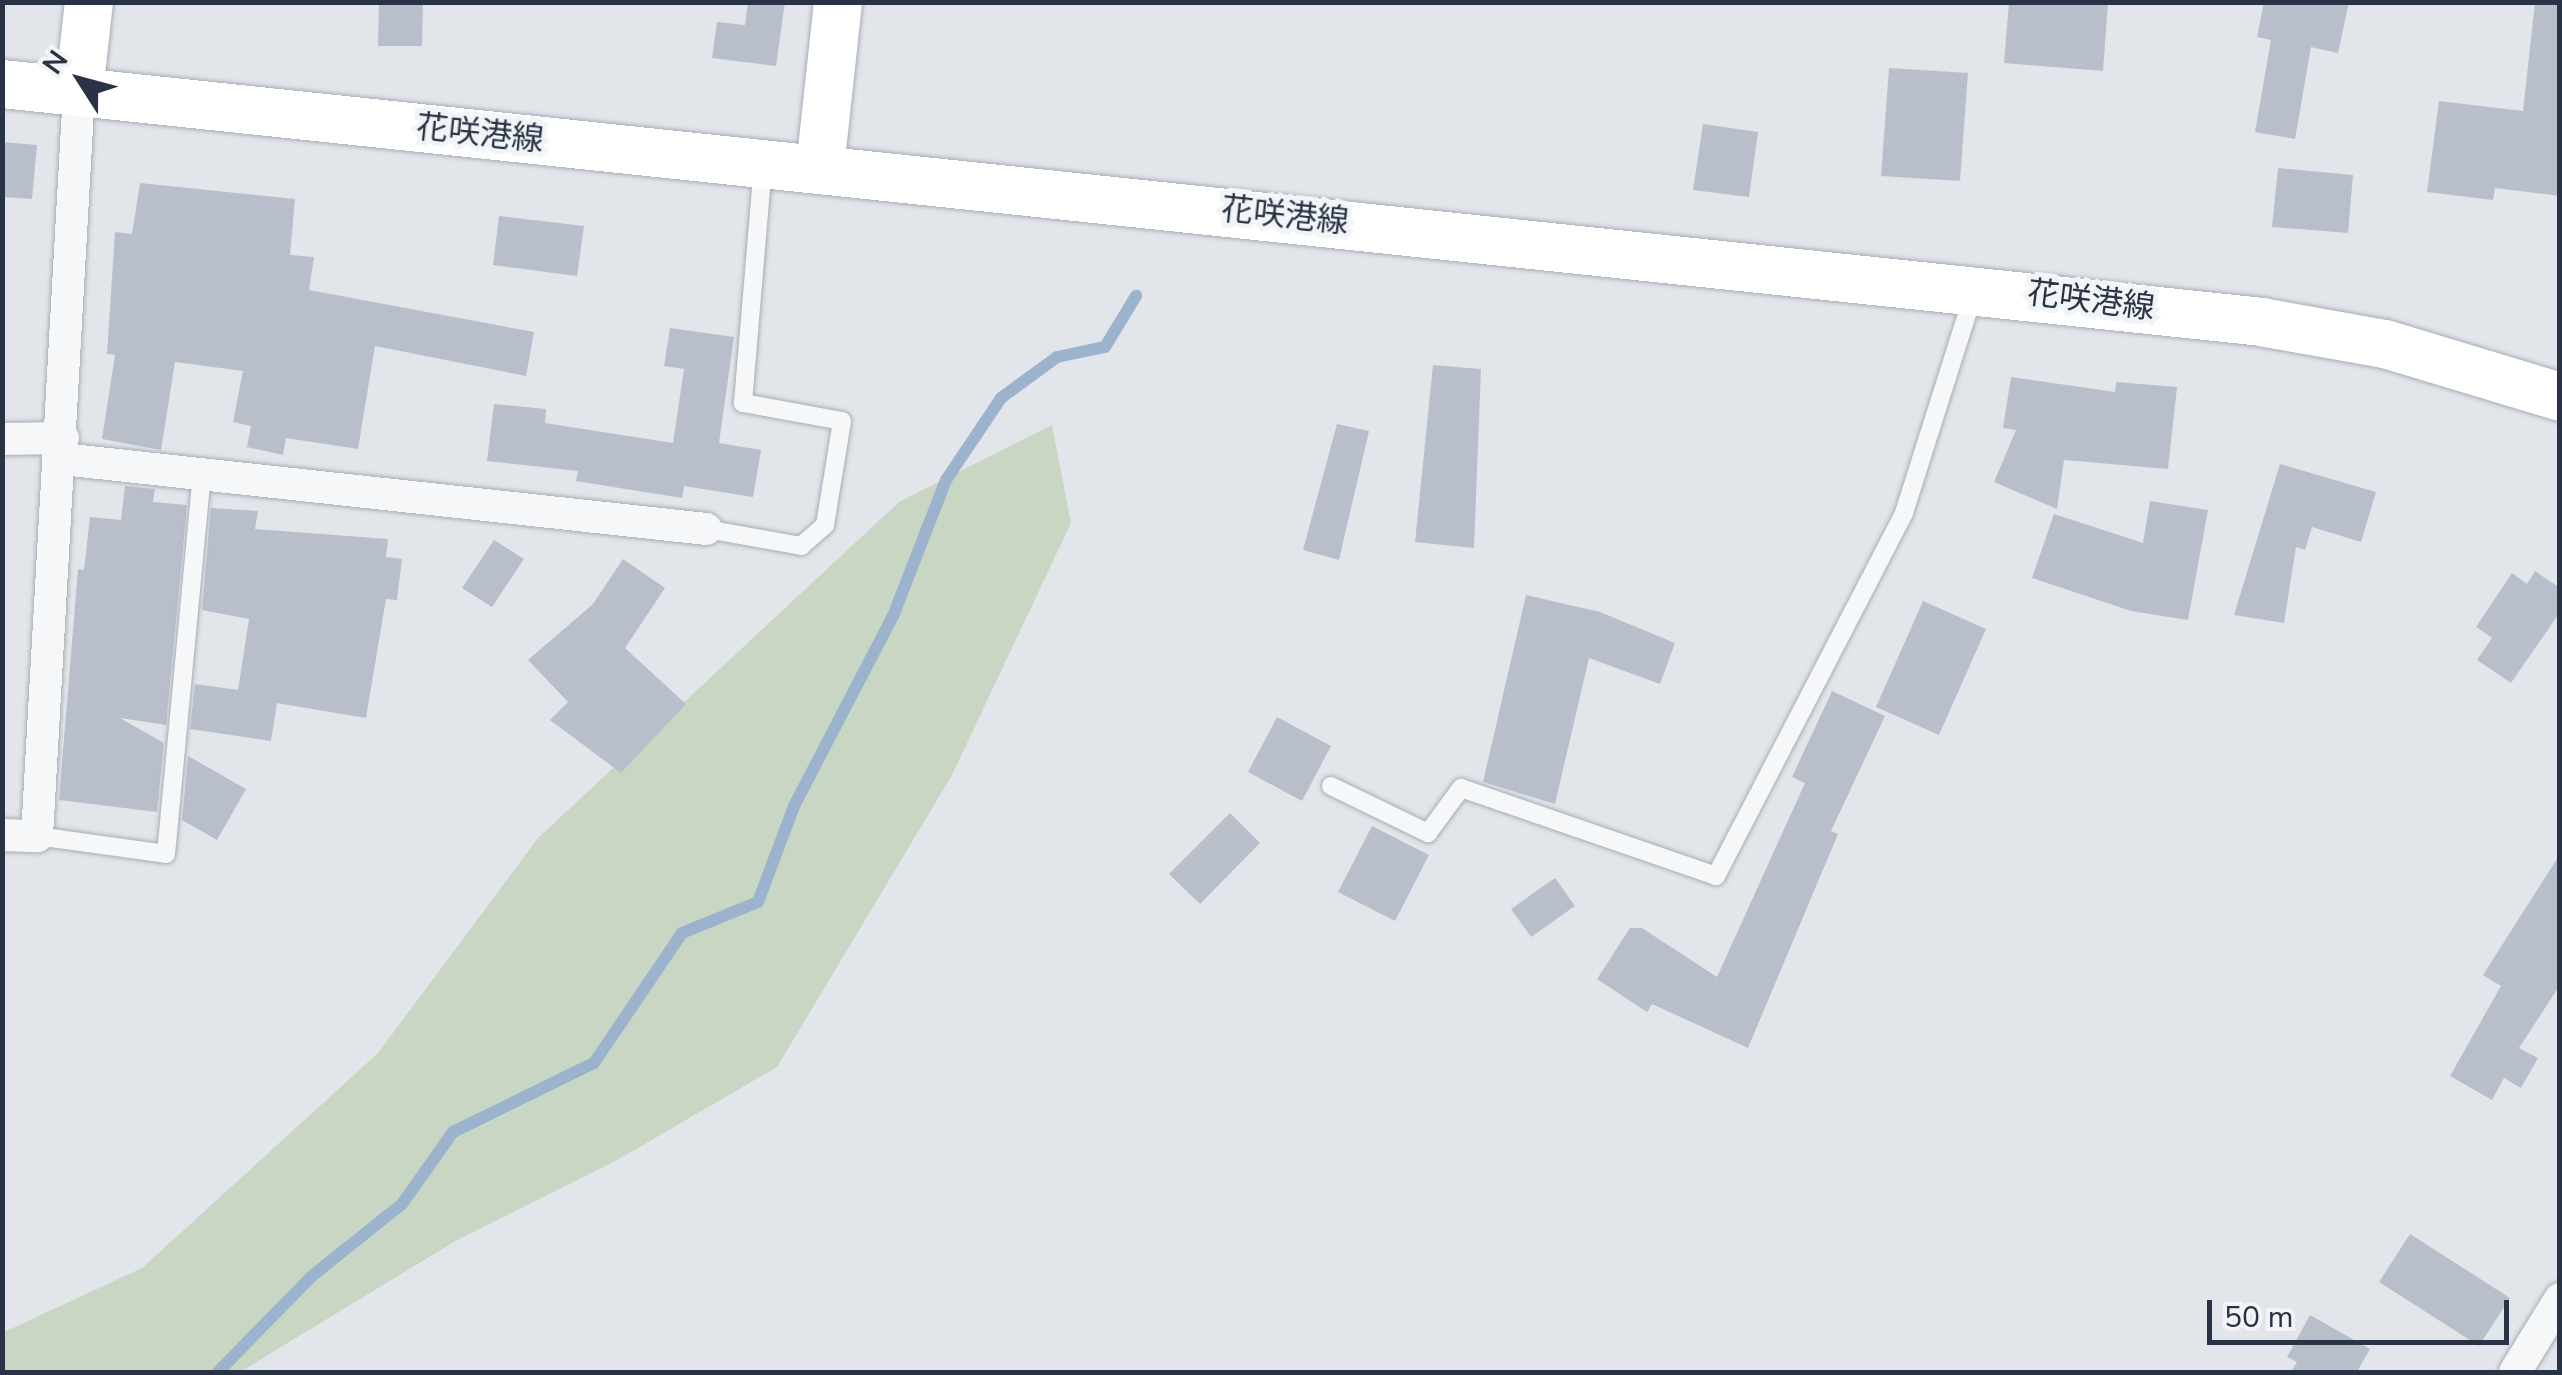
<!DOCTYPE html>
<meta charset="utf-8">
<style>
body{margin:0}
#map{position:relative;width:2562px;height:1375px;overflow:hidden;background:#e2e6eb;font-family:"Nunito Sans","Noto Sans JP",sans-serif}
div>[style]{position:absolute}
.green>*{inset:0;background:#c8d6c3}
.stream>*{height:12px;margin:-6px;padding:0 6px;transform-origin:6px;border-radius:6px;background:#9cb3cd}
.building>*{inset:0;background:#b9bfca}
.roads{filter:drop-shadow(0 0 2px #a7adb6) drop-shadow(0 0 2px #a7adb6)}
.lane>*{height:18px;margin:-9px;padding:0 9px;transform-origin:9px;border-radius:9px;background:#f5f7f9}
.street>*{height:32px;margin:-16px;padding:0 16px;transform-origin:16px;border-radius:16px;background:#f5f7f9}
.secondary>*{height:48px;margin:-24px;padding:0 24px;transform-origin:24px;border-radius:24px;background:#fff}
span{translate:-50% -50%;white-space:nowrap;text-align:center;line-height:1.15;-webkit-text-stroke:10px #f2f5f8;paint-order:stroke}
.street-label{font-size:32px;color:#293345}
.frame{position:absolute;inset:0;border:5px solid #293345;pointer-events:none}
.north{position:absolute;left:30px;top:30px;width:100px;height:100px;-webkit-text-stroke:8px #f2f5f8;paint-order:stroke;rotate:306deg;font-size:28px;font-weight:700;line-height:40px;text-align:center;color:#293345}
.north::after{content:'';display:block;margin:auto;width:35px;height:45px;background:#293345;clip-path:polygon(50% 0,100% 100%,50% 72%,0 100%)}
.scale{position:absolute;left:2207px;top:1300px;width:302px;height:45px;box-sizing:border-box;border:5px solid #293345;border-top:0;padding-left:12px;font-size:30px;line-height:35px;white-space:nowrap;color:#293345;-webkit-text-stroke:8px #f2f5f8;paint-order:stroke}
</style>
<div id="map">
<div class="green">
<i style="clip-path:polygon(1052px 425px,1071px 523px,952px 775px,777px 1067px,619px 1159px,457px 1240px,240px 1372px,3px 1372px,2px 1333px,142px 1268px,378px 1053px,538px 838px,899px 502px)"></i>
</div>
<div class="stream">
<i style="left:218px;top:1372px;width:134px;rotate:-45.6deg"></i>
<i style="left:312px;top:1276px;width:115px;rotate:-38.7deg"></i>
<i style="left:402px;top:1204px;width:88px;rotate:-54.7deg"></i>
<i style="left:453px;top:1132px;width:157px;rotate:-26.1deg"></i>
<i style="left:594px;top:1063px;width:157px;rotate:-55.9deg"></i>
<i style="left:682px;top:933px;width:82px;rotate:-22.2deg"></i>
<i style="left:758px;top:902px;width:103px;rotate:-69.4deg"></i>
<i style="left:794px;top:806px;width:214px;rotate:-62.5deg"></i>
<i style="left:893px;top:616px;width:146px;rotate:-68.7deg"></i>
<i style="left:946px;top:480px;width:99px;rotate:-56.1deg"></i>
<i style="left:1001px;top:398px;width:69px;rotate:-36.2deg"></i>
<i style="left:1057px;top:357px;width:49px;rotate:-11.8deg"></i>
<i style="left:1105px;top:347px;width:60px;rotate:-58.7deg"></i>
</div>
<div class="building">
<i style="clip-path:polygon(379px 2px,423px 2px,422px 46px,378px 46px)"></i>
<i style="clip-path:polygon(748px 2px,785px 2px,776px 66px,712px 58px,717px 22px,745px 25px)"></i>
<i style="clip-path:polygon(2009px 2px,2108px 2px,2103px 71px,2004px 63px)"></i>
<i style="clip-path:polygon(2264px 2px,2349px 2px,2338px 53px,2311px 47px,2295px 139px,2255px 132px,2271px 40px,2257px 37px)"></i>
<i style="clip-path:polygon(2535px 2px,2560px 2px,2560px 196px,2495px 188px,2493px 200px,2427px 192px,2439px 101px,2523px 111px)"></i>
<i style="clip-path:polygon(1889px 68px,1968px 73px,1960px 181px,1881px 176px)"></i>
<i style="clip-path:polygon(1703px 124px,1758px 132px,1749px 197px,1693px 190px)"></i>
<i style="clip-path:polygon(2px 142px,37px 145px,32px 199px,2px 197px)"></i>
<i style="clip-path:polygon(2278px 168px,2353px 175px,2348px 233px,2272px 227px)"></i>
<i style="clip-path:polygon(140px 183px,295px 199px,290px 255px,314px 257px,309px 290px,534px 332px,526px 376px,375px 346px,358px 449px,286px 438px,283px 455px,247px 447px,251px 426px,233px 422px,243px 371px,175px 362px,161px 450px,102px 439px,115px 355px,107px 354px,115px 232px,132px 234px)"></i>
<i style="clip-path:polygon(499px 216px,584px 226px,577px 276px,493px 265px)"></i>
<i style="clip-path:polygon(670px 328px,734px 337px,719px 443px,761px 450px,753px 497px,684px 486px,682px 498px,576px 481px,578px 471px,487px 461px,494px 404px,546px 409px,545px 423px,673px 443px,684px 369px,664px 366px)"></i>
<i style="clip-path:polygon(1433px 365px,1481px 369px,1474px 548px,1415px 542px)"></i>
<i style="clip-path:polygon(2011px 377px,2115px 392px,2116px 382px,2177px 387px,2168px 469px,2064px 460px,2057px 509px,1994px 482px,2016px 430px,2003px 428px)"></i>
<i style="clip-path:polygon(1337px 424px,1369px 431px,1339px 560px,1303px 550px)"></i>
<i style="clip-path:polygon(2280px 464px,2376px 492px,2361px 542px,2312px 527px,2305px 550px,2296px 547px,2284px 623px,2234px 615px)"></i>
<i style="clip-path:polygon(125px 486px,155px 489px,153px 502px,187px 505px,166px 725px,120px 718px,164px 743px,157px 812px,59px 800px,78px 569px,84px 570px,90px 517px,121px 520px)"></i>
<i style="clip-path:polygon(2150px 501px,2208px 510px,2188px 620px,2131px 611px,2032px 578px,2054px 514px,2143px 543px)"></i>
<i style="clip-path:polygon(211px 508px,258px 511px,255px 529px,388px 539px,386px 557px,402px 559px,397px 600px,386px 599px,366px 718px,277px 703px,271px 741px,190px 729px,195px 684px,238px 690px,249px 619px,202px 610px)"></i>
<i style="clip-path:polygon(494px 540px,524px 559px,492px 607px,462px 588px)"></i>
<i style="clip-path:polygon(623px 559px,665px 588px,625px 648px,686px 704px,621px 773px,550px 720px,568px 702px,528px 660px,593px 604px)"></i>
<i style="clip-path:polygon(2535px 571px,2560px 588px,2560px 612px,2511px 683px,2477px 660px,2492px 638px,2476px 627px,2512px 573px,2527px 584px)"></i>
<i style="clip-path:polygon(1526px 595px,1600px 612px,1675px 643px,1660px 684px,1589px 658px,1555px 804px,1483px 782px)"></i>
<i style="clip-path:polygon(1923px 601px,1986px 629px,1939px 735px,1876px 707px)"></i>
<i style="clip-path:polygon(1832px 691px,1885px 716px,1831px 831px,1838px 834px,1748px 1048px,1652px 1004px,1647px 1012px,1597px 979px,1630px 928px,1642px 928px,1717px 977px,1805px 783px,1792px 777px)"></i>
<i style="clip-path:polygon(1277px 717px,1331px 746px,1302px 801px,1248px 772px)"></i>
<i style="clip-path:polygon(188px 756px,246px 789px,217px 840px,182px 820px)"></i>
<i style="clip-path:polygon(1230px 813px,1260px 843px,1200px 904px,1169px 874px)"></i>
<i style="clip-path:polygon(1372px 826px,1429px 855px,1395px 921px,1338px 892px)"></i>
<i style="clip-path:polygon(2560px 854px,2560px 985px,2519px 1048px,2538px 1058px,2521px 1088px,2504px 1078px,2492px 1100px,2450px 1076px,2501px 986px,2483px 975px)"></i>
<i style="clip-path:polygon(1555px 878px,1575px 906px,1531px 937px,1511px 909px)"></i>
<i style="clip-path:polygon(2410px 1234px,2510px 1298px,2479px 1346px,2379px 1282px)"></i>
<i style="clip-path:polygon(2310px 1315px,2370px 1349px,2357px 1372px,2291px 1372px,2297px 1362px,2287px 1357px)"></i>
</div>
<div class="roads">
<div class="lane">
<i style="left:706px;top:529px;width:97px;rotate:10.1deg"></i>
<i style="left:801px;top:546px;width:32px;rotate:-41deg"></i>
<i style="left:825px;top:525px;width:105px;rotate:-80.7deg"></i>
<i style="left:842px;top:421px;width:101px;rotate:-169.7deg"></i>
<i style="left:743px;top:403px;width:239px;rotate:-85.2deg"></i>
<i style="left:1331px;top:786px;width:108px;rotate:25.9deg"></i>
<i style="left:1428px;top:833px;width:56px;rotate:-53.7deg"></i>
<i style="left:1461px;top:788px;width:270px;rotate:19deg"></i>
<i style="left:1716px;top:876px;width:409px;rotate:-62.6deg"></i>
<i style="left:1904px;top:513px;width:228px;rotate:-72.4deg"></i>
<i style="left:37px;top:836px;width:130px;rotate:7.9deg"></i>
<i style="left:166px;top:854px;width:381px;rotate:-84.6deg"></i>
</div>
<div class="street">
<i style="left:2px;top:439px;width:61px;rotate:-0.9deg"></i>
<i style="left:62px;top:459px;width:648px;rotate:6.2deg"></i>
<i style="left:2px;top:835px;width:35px;rotate:2deg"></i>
<i style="left:37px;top:836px;width:745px;rotate:-86.77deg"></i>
<i style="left:2515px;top:1372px;width:86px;rotate:-58.3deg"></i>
</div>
<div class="secondary">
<i style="left:2px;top:84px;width:2272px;rotate:6.01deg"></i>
<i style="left:2261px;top:322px;width:126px;rotate:10.1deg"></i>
<i style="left:2385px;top:344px;width:183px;rotate:16.8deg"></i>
<i style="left:79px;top:92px;width:91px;rotate:-83.7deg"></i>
<i style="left:820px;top:168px;width:167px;rotate:-83.8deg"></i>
</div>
</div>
<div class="street-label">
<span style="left:480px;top:134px;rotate:6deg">花咲港線</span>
<span style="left:1285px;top:216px;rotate:6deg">花咲港線</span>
<span style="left:2091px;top:301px;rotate:7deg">花咲港線</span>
</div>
<div class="frame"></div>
<div class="north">N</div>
<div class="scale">50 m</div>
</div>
